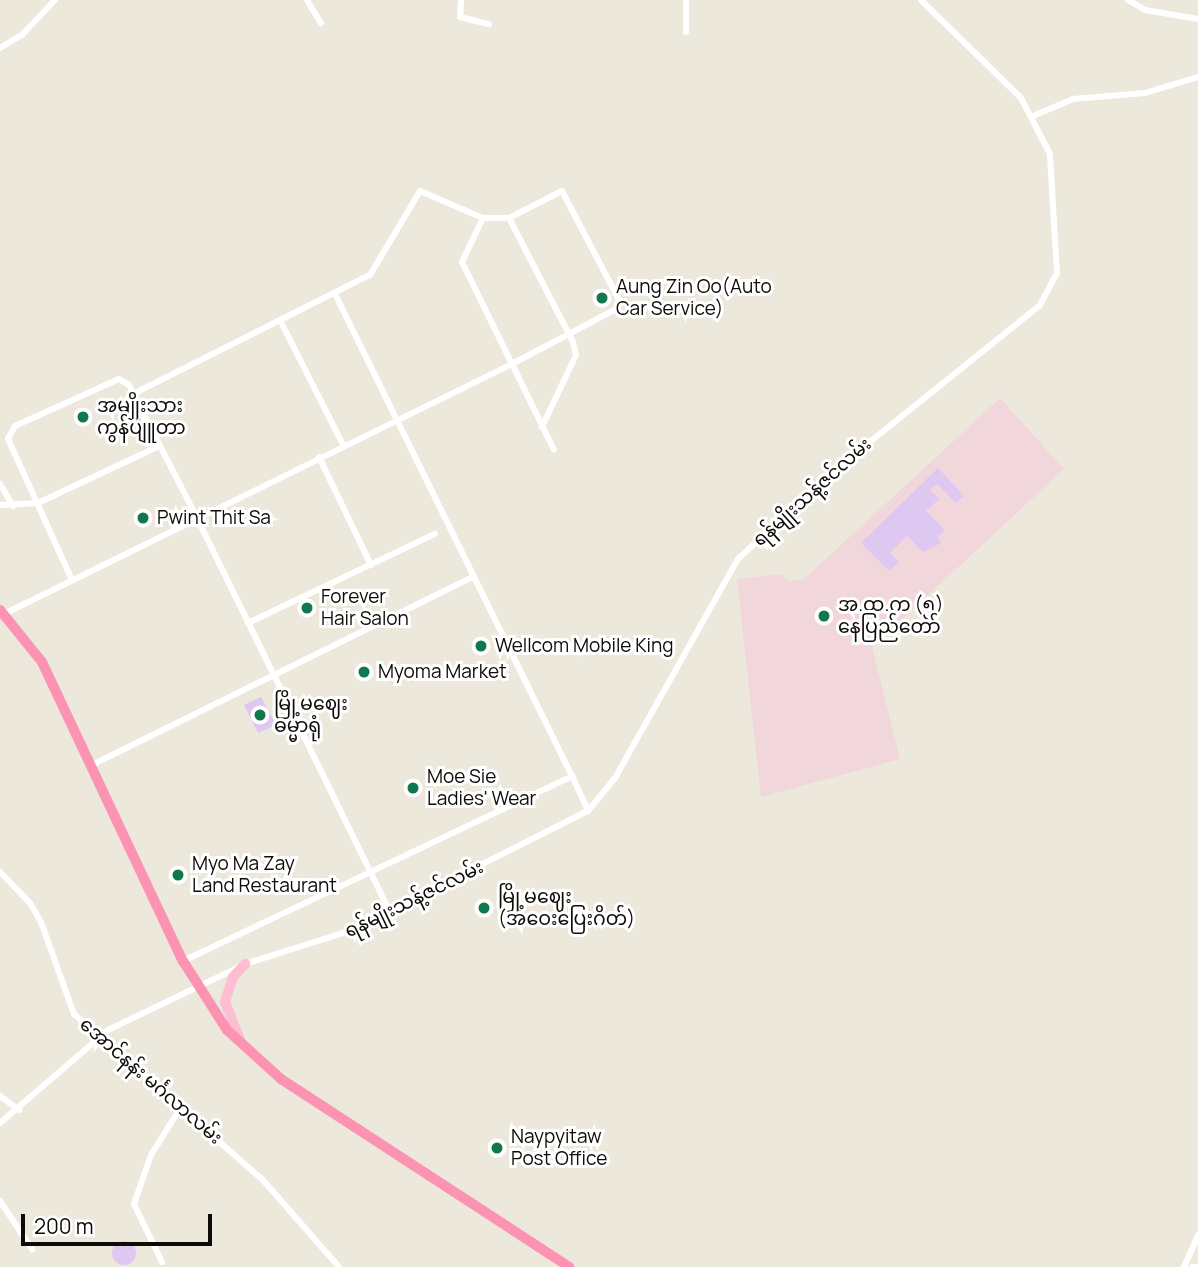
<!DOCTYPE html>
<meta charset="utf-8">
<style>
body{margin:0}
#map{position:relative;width:1198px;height:1267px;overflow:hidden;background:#ece8dc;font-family:Manrope,"Noto Sans Myanmar",sans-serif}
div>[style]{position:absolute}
.education>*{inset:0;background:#f1d7db}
.building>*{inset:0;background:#dec7f1}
.round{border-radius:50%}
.street>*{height:6px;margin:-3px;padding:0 3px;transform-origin:3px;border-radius:3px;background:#fff}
.primary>*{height:10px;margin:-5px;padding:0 5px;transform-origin:5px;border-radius:5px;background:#fdbed1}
.highway>*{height:10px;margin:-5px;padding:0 5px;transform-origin:5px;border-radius:5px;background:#fc93b3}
.dots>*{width:19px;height:19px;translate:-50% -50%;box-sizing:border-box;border:4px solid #fff;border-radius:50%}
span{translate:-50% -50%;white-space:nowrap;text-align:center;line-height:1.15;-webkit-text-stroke:6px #fff;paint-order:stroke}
.poi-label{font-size:19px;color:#0d0b08}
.left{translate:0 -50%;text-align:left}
.street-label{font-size:19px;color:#0d0b08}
.scale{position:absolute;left:21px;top:1214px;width:191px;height:32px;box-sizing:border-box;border:4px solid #0d0b08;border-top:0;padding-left:9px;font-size:21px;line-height:24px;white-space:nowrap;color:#0d0b08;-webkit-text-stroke:5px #fff;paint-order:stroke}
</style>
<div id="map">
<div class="education">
<i style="clip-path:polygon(1000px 398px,1064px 469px,872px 647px,900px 759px,761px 797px,737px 579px,781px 574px,789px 581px,803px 580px)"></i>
</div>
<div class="building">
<i style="clip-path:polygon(938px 468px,964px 496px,956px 503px,937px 484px,930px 490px,939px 499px,926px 511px,945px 530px,937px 538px,941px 543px,923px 552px,907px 536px,890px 553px,899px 562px,889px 571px,861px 543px)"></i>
<i style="clip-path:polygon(261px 697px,276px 725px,258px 733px,244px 705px)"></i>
<i class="round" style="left:112px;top:1241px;width:24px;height:24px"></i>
</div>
<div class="street">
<i style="left:307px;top:0;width:27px;rotate:59deg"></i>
<i style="left:461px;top:0;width:17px;rotate:93deg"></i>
<i style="left:460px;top:17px;width:30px;rotate:14deg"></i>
<i style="left:686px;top:0;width:32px;rotate:90deg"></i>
<i style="left:1128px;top:0;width:20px;rotate:30deg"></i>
<i style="left:1145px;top:10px;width:54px;rotate:9.6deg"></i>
<i style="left:0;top:48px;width:26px;rotate:-31deg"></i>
<i style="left:22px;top:35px;width:48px;rotate:-46.7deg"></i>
<i style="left:1033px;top:116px;width:43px;rotate:-23deg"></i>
<i style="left:1073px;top:99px;width:72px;rotate:-4.8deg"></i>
<i style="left:1145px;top:93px;width:55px;rotate:-16.8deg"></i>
<i style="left:483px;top:218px;width:49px;rotate:115.5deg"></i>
<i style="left:462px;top:262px;width:209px;rotate:63.9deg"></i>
<i style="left:335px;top:294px;width:537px;rotate:63.82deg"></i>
<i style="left:282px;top:324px;width:136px;rotate:63.2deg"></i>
<i style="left:133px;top:394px;width:265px;rotate:-26.7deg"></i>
<i style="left:370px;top:275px;width:98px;rotate:-59.2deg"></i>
<i style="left:420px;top:191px;width:69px;rotate:23.2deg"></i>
<i style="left:483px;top:218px;width:26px"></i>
<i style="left:319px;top:457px;width:120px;rotate:64.3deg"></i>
<i style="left:0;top:484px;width:26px;rotate:59deg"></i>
<i style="left:0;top:505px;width:38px;rotate:-3deg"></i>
<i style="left:38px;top:503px;width:134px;rotate:-25.2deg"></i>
<i style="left:72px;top:580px;width:155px;rotate:-114.4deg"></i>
<i style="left:8px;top:439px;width:15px;rotate:-62deg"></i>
<i style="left:15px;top:426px;width:114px;rotate:-24.3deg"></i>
<i style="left:119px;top:379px;width:12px;rotate:31deg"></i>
<i style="left:129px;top:385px;width:149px;rotate:62.9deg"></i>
<i style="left:197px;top:518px;width:439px;rotate:63.9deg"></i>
<i style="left:4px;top:614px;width:566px;rotate:-26.2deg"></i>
<i style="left:512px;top:364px;width:64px;rotate:-27.8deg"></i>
<i style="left:569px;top:334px;width:53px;rotate:-28deg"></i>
<i style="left:616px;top:309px;width:9px;rotate:-72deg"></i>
<i style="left:619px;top:300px;width:123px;rotate:-117.6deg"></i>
<i style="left:562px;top:191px;width:59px;rotate:153deg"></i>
<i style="left:509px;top:218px;width:131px;rotate:62.7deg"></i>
<i style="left:569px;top:334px;width:9px;rotate:63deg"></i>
<i style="left:573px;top:342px;width:13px;rotate:77deg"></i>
<i style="left:576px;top:355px;width:80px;rotate:115.3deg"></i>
<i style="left:248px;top:623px;width:207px;rotate:-25.5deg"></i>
<i style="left:92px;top:765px;width:425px;rotate:-26.3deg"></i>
<i style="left:0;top:872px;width:43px;rotate:45.9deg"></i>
<i style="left:30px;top:903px;width:22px;rotate:60deg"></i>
<i style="left:41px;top:922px;width:98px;rotate:70.3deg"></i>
<i style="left:74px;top:1014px;width:250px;rotate:41.3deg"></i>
<i style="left:262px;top:1179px;width:117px;rotate:48.8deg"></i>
<i style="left:183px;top:961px;width:431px;rotate:-25.4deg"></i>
<i style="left:572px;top:776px;width:38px;rotate:65deg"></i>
<i style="left:0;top:1096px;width:24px;rotate:36deg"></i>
<i style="left:0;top:1123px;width:143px;rotate:-40.7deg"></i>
<i style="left:108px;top:1030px;width:152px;rotate:-25.7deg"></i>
<i style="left:245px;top:964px;width:109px;rotate:-17.6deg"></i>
<i style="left:349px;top:931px;width:267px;rotate:-26.7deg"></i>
<i style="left:588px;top:811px;width:43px;rotate:-50.7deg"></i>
<i style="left:615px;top:778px;width:251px;rotate:-60.7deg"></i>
<i style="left:738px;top:559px;width:119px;rotate:-43deg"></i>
<i style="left:825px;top:478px;width:276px;rotate:-38.8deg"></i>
<i style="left:1040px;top:305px;width:36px;rotate:-62deg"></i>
<i style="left:1057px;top:273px;width:119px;rotate:-93.4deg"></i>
<i style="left:1050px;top:154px;width:63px;rotate:-117.4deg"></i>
<i style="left:1021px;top:98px;width:140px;rotate:-135.6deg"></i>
<i style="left:0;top:1201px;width:58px;rotate:56.3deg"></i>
<i style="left:162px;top:1262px;width:64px;rotate:-115.8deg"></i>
<i style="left:134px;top:1204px;width:52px;rotate:-70.9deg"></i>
<i style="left:151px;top:1155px;width:57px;rotate:-58deg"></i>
<i style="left:1184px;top:1267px;width:35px;rotate:-66deg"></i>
<i style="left:1192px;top:1267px;width:6px"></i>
</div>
<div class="primary">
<i style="left:241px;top:1042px;width:43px;rotate:-111.8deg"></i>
<i style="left:225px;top:1002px;width:26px;rotate:-72deg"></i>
<i style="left:233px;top:977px;width:18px;rotate:-47deg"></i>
</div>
<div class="highway">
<i style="left:0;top:610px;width:67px;rotate:51.1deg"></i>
<i style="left:42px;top:662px;width:331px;rotate:64.8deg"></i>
<i style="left:183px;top:961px;width:82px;rotate:57.5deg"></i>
<i style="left:227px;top:1030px;width:73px;rotate:42.2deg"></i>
<i style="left:281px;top:1079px;width:344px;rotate:33.1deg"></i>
</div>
<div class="dots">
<i style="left:602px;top:298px;background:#11774f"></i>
<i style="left:83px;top:417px;background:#11774f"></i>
<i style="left:143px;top:518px;background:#11774f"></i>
<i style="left:307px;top:608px;background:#11774f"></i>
<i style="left:824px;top:616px;background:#11774f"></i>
<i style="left:481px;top:646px;background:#11774f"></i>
<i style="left:364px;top:672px;background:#11774f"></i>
<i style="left:260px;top:715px;background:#11774f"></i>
<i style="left:413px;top:788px;background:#11774f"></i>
<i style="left:178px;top:875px;background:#11774f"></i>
<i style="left:484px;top:908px;background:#11774f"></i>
<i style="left:497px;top:1148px;background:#11774f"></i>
</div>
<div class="poi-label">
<span class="left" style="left:616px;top:298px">Aung Zin Oo(Auto<br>Car Service)</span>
<span class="left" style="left:97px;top:417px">အမျိုးသား<br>ကွန်ပျူတာ</span>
<span class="left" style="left:157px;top:518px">Pwint Thit Sa</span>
<span class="left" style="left:321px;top:608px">Forever<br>Hair Salon</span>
<span class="left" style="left:838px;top:616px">အ.ထ.က (၅)<br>နေပြည်တော်</span>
<span class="left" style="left:495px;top:646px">Wellcom Mobile King</span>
<span class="left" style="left:378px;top:672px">Myoma Market</span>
<span class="left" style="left:274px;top:715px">မြို့မဈေး<br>ဓမ္မာရုံ</span>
<span class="left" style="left:427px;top:788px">Moe Sie<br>Ladies' Wear</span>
<span class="left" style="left:192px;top:875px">Myo Ma Zay<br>Land Restaurant</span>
<span class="left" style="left:498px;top:908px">မြို့မဈေး<br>(အဝေးပြေးဂိတ်)</span>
<span class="left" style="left:511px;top:1148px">Naypyitaw<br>Post Office</span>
</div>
<div class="street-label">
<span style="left:812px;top:492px;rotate:-42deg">ရန်မျိုးသန့်ဇင်လမ်း</span>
<span style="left:414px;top:899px;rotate:-26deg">ရန်မျိုးသန့်ဇင်လမ်း</span>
<span style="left:151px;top:1081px;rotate:41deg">အောင်နန်း မင်္ဂလာလမ်း</span>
</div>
<div class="scale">200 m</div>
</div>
